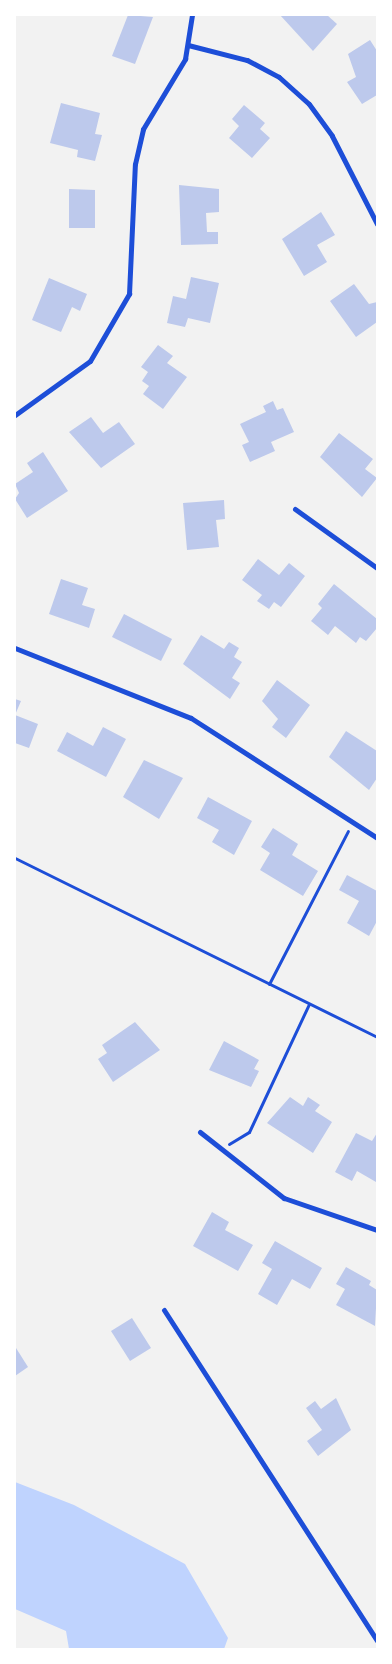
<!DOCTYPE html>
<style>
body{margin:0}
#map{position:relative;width:392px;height:1664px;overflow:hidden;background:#f2f2f2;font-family:Lato,sans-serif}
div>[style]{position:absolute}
.water>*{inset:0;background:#bfd3fe}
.building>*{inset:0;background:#bdc9ec}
.path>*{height:3px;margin:-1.5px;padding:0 1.5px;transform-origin:1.5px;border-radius:1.5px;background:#1d4ed8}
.minor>*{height:5px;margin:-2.5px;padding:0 2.5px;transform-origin:2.5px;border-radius:2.5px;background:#1d4ed8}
span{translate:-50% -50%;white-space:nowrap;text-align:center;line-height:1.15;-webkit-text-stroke:4.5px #fff;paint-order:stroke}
.frame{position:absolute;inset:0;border:16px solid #fff;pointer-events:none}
</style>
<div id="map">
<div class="water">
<i style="clip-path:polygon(15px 1482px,74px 1505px,185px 1564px,228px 1638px,224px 1649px,69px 1649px,66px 1631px,15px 1609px)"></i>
</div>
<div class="building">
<i style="clip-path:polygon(128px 15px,153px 17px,135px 64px,112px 56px)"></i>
<i style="clip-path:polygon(280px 15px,327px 15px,337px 24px,313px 51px)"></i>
<i style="clip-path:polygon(370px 40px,377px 51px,377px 95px,362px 104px,347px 82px,356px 77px,348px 54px)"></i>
<i style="clip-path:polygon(61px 103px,100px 113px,95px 134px,102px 135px,95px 161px,77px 157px,78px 150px,50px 143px)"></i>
<i style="clip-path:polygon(244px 105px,265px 123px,260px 129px,270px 138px,252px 158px,229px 138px,239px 126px,232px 119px)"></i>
<i style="clip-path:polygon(179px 185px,219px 189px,219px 212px,206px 213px,207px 232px,218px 232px,218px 244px,181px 245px)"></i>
<i style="clip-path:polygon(69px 189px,95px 190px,95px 228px,69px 228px)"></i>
<i style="clip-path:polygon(321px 212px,335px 235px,317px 245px,327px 262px,304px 276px,282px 239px)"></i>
<i style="clip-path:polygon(191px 277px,219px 283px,210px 323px,188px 318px,185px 327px,167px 323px,173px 296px,186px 299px)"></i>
<i style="clip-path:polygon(49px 278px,87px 294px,80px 311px,72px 307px,61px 332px,32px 320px)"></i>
<i style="clip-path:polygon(354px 284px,369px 304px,377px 302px,377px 322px,356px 337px,330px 301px)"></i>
<i style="clip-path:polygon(158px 345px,173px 356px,167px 363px,187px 377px,163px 409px,143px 394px,149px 386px,142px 381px,148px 372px,141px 367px)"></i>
<i style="clip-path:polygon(273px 401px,277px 410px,283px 408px,294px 432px,271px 442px,275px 451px,250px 462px,242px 445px,249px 442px,240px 424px,266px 412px,263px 406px)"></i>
<i style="clip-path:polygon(91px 417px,103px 433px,119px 422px,135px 444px,101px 468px,69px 432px)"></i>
<i style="clip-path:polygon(339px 433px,373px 459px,365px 469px,377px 478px,362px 497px,320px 457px)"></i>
<i style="clip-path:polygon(43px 452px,68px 491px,27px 518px,15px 499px,19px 493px,15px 484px,33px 472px,27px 463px)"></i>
<i style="clip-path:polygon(224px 500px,225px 519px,216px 520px,219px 547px,187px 550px,183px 503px)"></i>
<i style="clip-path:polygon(258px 559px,279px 575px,289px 563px,305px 576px,281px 607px,274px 602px,269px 609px,257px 601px,262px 595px,242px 580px)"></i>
<i style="clip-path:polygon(61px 579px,88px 588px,82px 605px,95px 609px,89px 628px,49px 614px)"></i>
<i style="clip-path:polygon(334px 584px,377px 619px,377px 628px,366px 641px,360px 637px,356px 643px,335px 626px,328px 635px,311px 621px,322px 608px,318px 604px)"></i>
<i style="clip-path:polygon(124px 614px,172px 639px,161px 661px,112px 637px)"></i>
<i style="clip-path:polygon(201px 635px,224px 649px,229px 642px,239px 648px,234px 657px,242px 662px,232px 678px,240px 683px,230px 699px,183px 664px)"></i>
<i style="clip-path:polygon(277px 680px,310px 705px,286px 738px,272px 727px,278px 719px,262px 701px)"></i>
<i style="clip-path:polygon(15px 699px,21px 701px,15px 715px,38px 724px,29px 748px,15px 743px)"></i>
<i style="clip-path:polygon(103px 727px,126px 739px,106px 777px,57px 751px,67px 732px,93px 746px)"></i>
<i style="clip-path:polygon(346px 731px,377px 751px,377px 778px,369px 790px,329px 757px)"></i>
<i style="clip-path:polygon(144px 760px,183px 778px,159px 819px,123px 797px)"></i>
<i style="clip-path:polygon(208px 797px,252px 821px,234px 855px,212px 842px,219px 830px,197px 818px)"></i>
<i style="clip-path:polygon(273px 828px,298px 844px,292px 855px,318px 871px,303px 896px,260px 870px,270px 853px,261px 847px)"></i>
<i style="clip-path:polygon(347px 875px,377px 891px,377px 921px,369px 936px,347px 923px,359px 901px,339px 890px)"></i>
<i style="clip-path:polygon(135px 1022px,160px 1050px,113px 1082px,98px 1059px,107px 1053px,102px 1045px)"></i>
<i style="clip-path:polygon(224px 1041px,259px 1060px,254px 1069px,259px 1071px,251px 1087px,209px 1070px)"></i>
<i style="clip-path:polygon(290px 1097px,303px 1106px,308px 1097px,320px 1105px,315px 1111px,332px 1122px,313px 1153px,267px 1123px)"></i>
<i style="clip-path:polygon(356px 1133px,372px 1141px,377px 1133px,376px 1182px,357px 1171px,352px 1181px,335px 1172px)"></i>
<i style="clip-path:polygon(212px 1212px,229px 1222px,225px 1230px,253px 1245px,238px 1271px,193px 1246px)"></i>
<i style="clip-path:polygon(275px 1241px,322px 1268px,310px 1289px,292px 1279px,277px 1305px,258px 1294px,272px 1269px,262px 1263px)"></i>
<i style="clip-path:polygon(346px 1267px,371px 1281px,369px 1285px,377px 1290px,375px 1326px,336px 1305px,345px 1289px,336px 1284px)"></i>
<i style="clip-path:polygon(132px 1318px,151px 1348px,130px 1361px,111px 1331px)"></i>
<i style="clip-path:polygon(16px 1348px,28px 1367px,15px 1376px,15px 1349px)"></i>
<i style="clip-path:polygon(336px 1398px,351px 1430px,318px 1456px,307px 1441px,322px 1430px,306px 1408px,315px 1401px,321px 1409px)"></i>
</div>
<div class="path">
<i style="left:15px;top:858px;width:404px;rotate:26.3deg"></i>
<i style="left:269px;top:984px;width:172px;rotate:-62.7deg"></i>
<i style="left:229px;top:1144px;width:23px;rotate:-31deg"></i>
<i style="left:249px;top:1132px;width:141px;rotate:-64.9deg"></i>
</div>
<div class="minor">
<i style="left:188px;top:45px;width:61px;rotate:14.3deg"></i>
<i style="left:247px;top:60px;width:36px;rotate:28deg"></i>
<i style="left:279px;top:77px;width:40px;rotate:42deg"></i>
<i style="left:309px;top:104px;width:39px;rotate:54deg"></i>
<i style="left:332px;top:136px;width:99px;rotate:62.9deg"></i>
<i style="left:15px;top:415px;width:92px;rotate:-35.8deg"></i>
<i style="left:90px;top:361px;width:78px;rotate:-59.8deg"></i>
<i style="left:129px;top:294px;width:130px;rotate:-87.4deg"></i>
<i style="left:135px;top:164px;width:36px;rotate:-77deg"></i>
<i style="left:143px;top:129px;width:82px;rotate:-59deg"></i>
<i style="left:185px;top:59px;width:45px;rotate:-81deg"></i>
<i style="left:295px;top:509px;width:101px;rotate:35.7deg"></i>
<i style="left:15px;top:648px;width:189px;rotate:21.7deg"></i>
<i style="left:191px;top:718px;width:221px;rotate:32.8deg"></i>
<i style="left:200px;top:1132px;width:107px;rotate:38.2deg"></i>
<i style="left:284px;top:1198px;width:98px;rotate:19deg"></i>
<i style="left:164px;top:1310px;width:393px;rotate:57.2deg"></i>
</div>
<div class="frame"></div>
</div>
